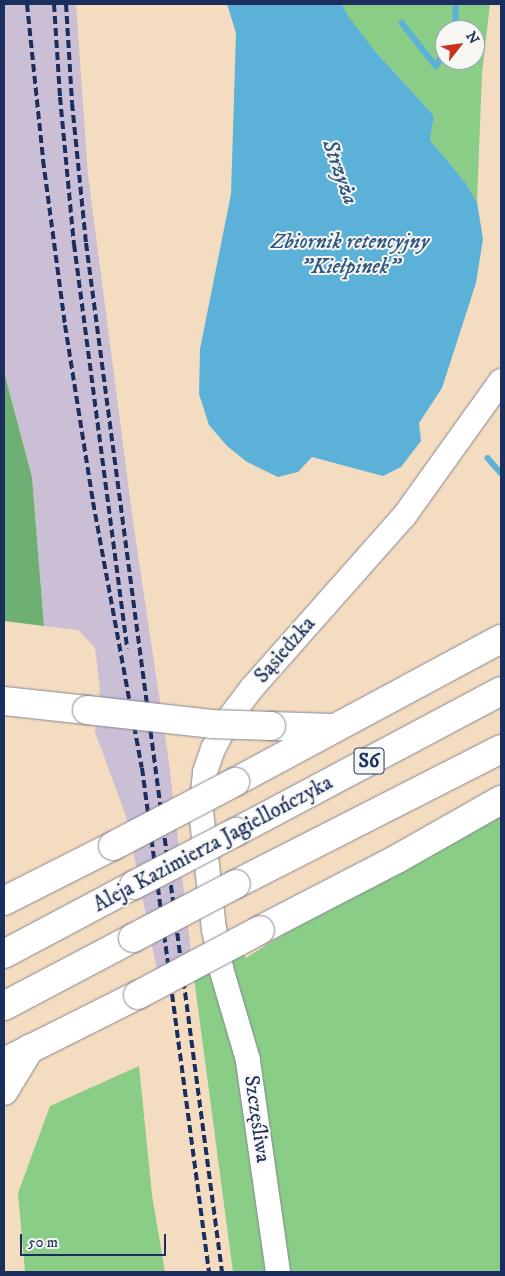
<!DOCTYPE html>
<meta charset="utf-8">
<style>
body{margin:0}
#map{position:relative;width:505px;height:1276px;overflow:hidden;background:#f4dcc1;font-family:"IM FELL DW Pica",serif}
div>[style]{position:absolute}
.industrial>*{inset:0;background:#cbbfd5}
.green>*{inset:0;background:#89cd87}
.forest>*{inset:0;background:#6eb074}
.water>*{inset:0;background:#5bb1d7}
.stream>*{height:5.5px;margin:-2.75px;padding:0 2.75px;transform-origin:2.75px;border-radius:2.75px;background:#5bb1d7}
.roads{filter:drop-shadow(0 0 1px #888690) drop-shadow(0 0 1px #888690)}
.minor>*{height:24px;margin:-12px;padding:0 12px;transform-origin:12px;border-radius:12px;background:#fff}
.highway>*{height:28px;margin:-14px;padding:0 14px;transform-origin:14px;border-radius:14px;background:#fff}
.rail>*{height:4px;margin-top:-2px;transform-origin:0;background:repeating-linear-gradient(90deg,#1b2f5e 0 8px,transparent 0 12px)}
.bridges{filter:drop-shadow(0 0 1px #888690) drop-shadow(0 0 1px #888690)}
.highway-bridge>*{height:28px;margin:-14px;padding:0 14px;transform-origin:14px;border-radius:14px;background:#fff}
span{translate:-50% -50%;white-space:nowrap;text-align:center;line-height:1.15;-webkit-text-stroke:4px #f6f6f2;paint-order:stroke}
.shield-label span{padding:1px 4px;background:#f6f6f2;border:1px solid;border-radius:4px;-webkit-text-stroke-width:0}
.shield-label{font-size:20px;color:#1b2f5e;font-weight:700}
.street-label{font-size:21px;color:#1b2f5e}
.water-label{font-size:22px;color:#2e5682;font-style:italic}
.frame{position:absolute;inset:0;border:5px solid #1b2f5e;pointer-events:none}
.north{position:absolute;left:435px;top:20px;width:50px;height:50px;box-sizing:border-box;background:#f6f6f2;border:1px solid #9ea6b7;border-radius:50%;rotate:60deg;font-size:14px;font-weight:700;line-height:20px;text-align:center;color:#1b2f5e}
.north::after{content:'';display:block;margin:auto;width:18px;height:22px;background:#c8321e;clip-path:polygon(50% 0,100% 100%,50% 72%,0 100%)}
.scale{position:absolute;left:20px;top:1234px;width:146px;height:22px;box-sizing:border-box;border:2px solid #1b2f5e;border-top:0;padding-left:6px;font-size:15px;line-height:18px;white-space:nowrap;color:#1b2f5e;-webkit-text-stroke:4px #f6f6f2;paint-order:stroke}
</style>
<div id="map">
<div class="industrial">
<i style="clip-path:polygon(4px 4px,76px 4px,88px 175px,133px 521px,169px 763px,194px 978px,162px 995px,126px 816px,95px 732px,100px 688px,95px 648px,78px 630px,44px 626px,32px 477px,4px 372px)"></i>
</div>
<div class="green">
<i style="clip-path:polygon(evenodd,342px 4px,490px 4px,482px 74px,477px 202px,465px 182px,430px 140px,434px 116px,374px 50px,347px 16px,342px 4px,445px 30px,475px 30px,475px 60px,445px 60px,445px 30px)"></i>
<i style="clip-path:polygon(501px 816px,501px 1272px,288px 1272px,226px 961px,242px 952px,246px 958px,295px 927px)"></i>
<i style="clip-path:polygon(213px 968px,237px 1050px,271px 1272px,233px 1272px,194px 978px)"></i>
<i style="clip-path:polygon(139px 1066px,152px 1195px,165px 1272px,25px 1272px,18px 1193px,50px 1106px)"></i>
</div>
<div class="forest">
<i style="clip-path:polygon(4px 372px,32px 477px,44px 626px,4px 621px)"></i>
</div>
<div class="water">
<i style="clip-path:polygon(227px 4px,342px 4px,348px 16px,374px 50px,434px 116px,430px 140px,465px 182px,477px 202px,483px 239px,476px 283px,442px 388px,419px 423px,421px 441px,401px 467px,383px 476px,312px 457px,298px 472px,278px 477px,247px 462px,227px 446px,209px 425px,199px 394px,200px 349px,231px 194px,236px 33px)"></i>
</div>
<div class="stream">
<i style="left:402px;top:23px;width:55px;rotate:51.7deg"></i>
<i style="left:436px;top:66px;width:18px;rotate:-61deg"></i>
<i style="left:455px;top:30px;width:26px;rotate:-88deg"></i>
<i style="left:488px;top:458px;width:20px;rotate:49deg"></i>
</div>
<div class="roads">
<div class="minor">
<i style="left:278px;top:1272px;width:214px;rotate:-98.1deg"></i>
<i style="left:248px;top:1060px;width:96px;rotate:-106.4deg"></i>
<i style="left:221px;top:968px;width:39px;rotate:-100deg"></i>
<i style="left:214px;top:930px;width:120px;rotate:-96.2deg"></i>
<i style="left:201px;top:811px;width:39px;rotate:-84deg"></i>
<i style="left:205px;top:772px;width:24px;rotate:-71deg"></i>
<i style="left:213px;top:749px;width:36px;rotate:-62deg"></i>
<i style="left:230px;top:717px;width:35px;rotate:-53deg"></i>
<i style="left:251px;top:689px;width:232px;rotate:-48.5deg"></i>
<i style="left:405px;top:515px;width:165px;rotate:-54.4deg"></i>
</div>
<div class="highway">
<i style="left:4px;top:701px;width:83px;rotate:6.2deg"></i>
<i style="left:271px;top:726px;width:62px;rotate:1.8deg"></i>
<i style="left:235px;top:782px;width:302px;rotate:-28.3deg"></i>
<i style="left:236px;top:832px;width:300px;rotate:-28deg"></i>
<i style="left:236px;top:884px;width:297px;rotate:-27deg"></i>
<i style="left:4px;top:901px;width:122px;rotate:-26.8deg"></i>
<i style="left:260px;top:930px;width:154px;rotate:-27.4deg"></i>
<i style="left:397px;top:859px;width:120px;rotate:-29.6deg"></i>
<i style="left:4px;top:954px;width:147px;rotate:-28deg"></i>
<i style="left:4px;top:1006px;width:146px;rotate:-27.8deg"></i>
<i style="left:4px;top:1062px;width:150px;rotate:-26.6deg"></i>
<i style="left:4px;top:1091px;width:50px;rotate:-58.8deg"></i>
</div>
</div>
<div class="rail">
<i style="left:27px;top:4px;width:157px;rotate:84.1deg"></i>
<i style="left:43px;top:160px;width:166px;rotate:82.4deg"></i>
<i style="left:65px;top:325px;width:179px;rotate:81deg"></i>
<i style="left:93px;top:502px;width:270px;rotate:79.6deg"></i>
<i style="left:142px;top:768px;width:508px;rotate:82.43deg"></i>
<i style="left:54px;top:4px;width:93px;rotate:86.3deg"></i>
<i style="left:60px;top:97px;width:148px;rotate:84.6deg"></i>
<i style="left:74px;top:244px;width:408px;rotate:82.5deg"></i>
<i style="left:66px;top:4px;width:99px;rotate:86.5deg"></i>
<i style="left:72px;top:103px;width:141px;rotate:84.3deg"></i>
<i style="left:86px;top:243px;width:1038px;rotate:82.47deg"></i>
</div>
<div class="bridges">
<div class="highway-bridge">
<i style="left:87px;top:710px;width:125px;rotate:6.4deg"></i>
<i style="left:211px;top:724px;width:60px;rotate:1.9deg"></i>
<i style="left:113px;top:846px;width:138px;rotate:-27.7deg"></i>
<i style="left:134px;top:885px;width:115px;rotate:-27.5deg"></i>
<i style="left:133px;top:938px;width:116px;rotate:-27.7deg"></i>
<i style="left:138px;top:995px;width:138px;rotate:-28deg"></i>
</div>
</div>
<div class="shield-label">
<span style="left:369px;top:761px">S6</span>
</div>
<div class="street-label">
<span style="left:285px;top:650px;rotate:-49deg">Sąsiedzka</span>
<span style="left:213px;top:844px;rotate:-28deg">Aleja Kazimierza Jagiellończyka</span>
<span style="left:257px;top:1119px;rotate:82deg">Szczęśliwa</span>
</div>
<div class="water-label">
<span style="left:340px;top:172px;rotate:70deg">Strzyża</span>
<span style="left:350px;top:254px">Zbiornik retencyjny<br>"Kiełpinek"</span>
</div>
<div class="frame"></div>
<div class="north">N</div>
<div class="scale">50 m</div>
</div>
